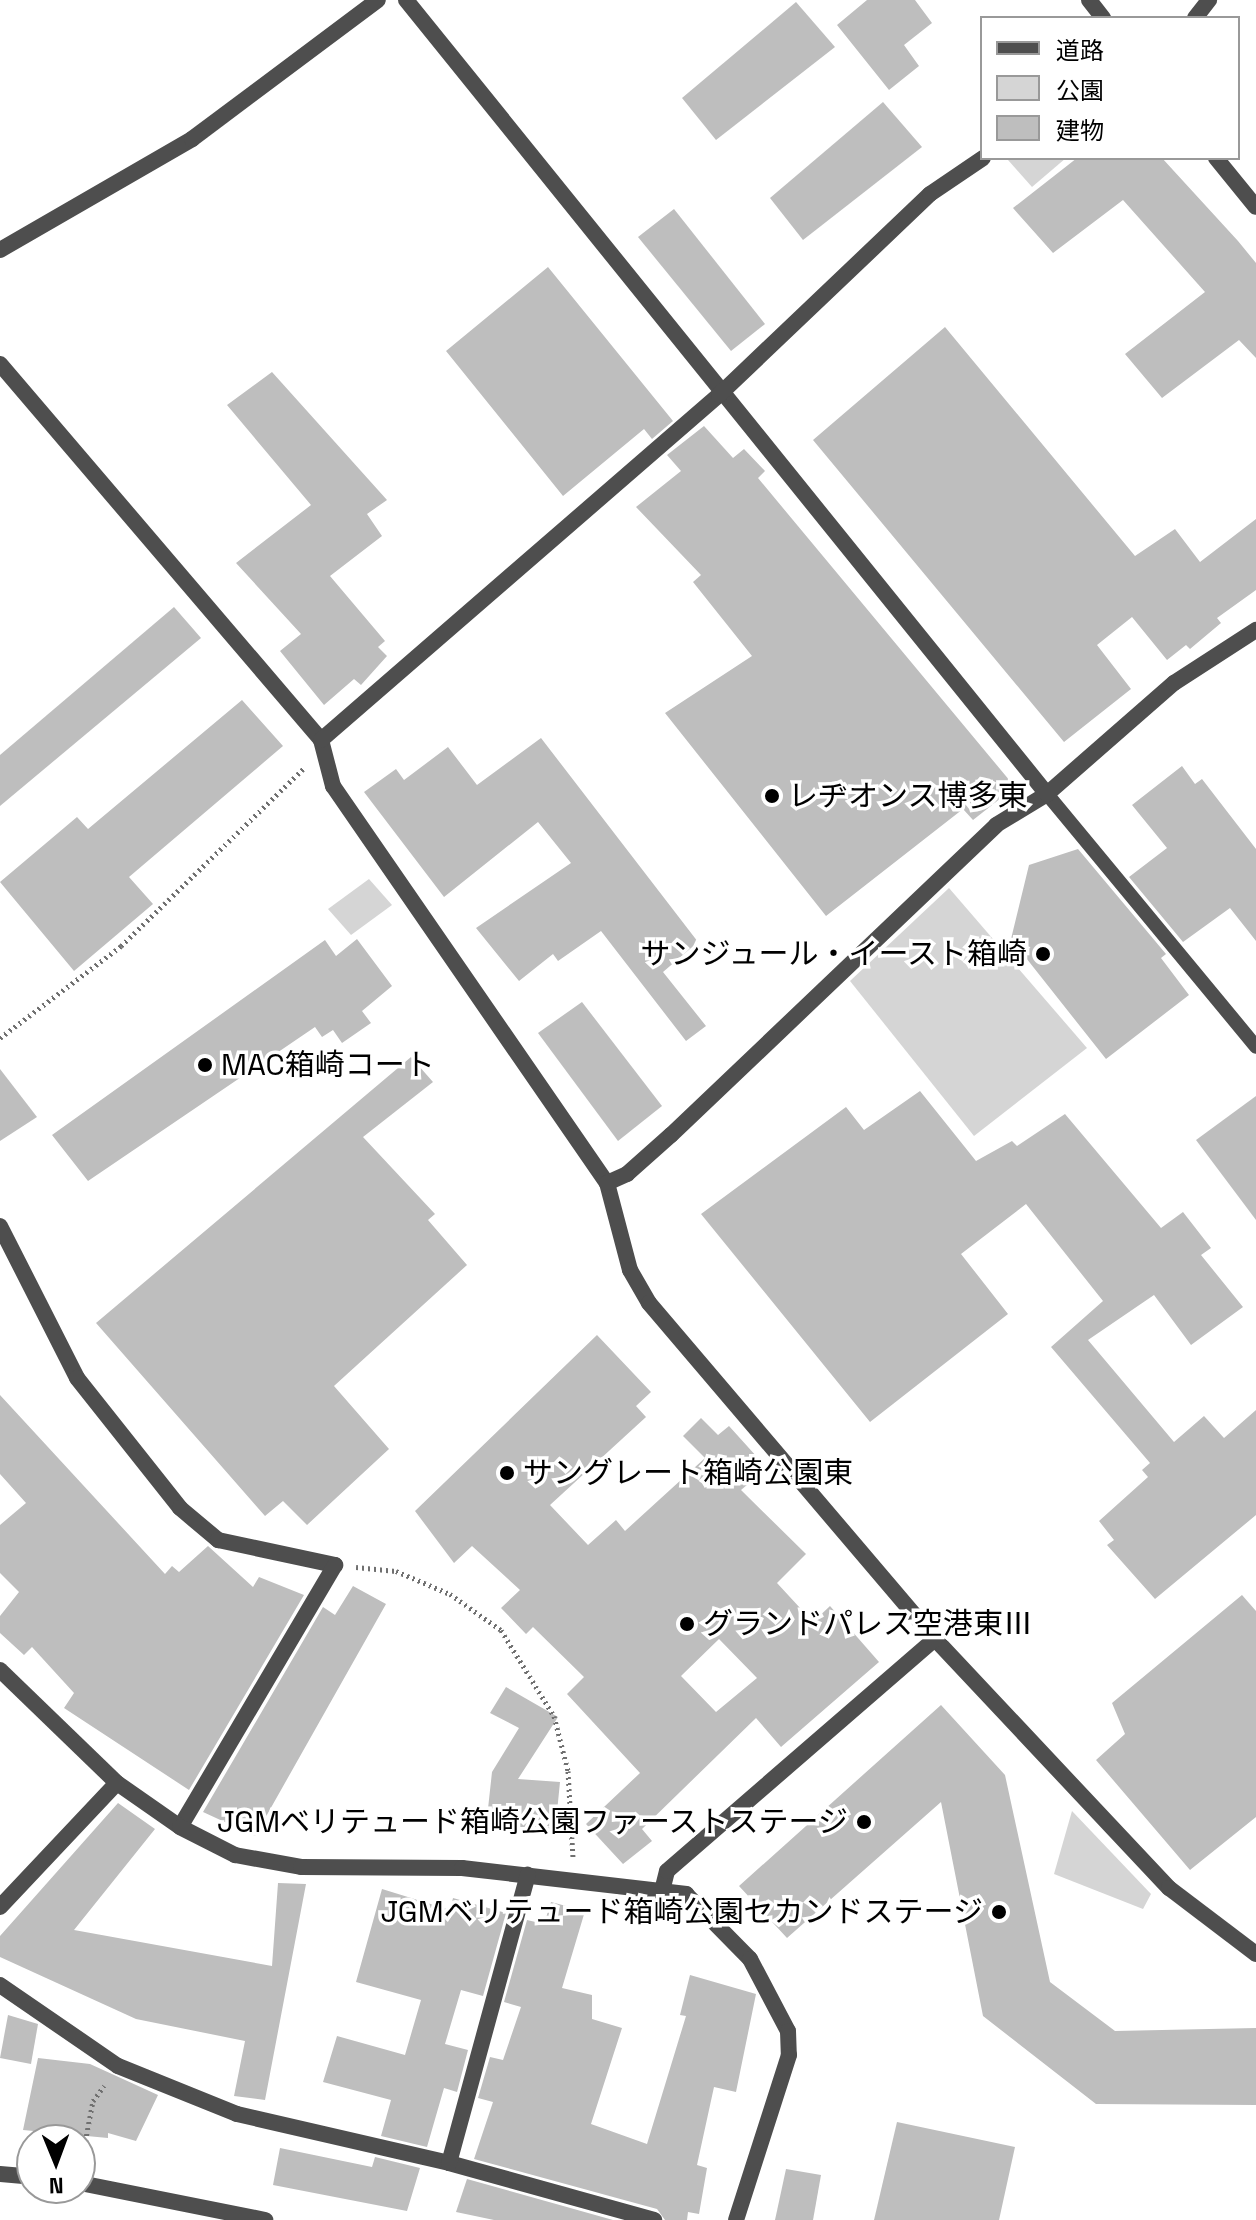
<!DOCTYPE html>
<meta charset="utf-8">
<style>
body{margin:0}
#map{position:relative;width:1256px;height:2220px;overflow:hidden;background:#fff;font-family:"Space Grotesk","Noto Sans JP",sans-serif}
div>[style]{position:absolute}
.green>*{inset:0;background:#d5d5d5}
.building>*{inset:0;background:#bebebe}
.path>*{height:5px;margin-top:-2.5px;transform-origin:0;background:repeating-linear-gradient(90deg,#707070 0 2px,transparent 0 6px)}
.lane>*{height:14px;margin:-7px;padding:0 7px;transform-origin:7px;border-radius:7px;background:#4e4e4e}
.street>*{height:16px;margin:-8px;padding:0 8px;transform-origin:8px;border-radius:8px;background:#4e4e4e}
.dots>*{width:22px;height:22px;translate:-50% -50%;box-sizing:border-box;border:4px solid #fff;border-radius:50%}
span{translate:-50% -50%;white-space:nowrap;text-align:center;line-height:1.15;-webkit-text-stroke:7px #fff;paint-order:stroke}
.poi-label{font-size:30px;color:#000}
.left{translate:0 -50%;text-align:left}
.right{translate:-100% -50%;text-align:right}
.legend{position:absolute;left:980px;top:16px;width:260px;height:144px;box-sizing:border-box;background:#fff;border:2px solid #999;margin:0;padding:10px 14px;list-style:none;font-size:24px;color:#000}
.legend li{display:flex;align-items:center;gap:16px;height:40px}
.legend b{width:40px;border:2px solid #999}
.north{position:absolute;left:16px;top:2124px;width:80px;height:80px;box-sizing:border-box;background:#fff;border:2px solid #999;border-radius:50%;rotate:179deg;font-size:22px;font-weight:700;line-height:32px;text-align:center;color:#000}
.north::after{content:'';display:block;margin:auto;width:28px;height:36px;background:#000;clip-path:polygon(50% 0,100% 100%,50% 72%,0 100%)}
</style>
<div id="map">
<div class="green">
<i style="clip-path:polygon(1012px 158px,1066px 158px,1032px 187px,1008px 160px)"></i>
<i style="clip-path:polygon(369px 879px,392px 905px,351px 935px,328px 909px)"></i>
<i style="clip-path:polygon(949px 888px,1087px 1048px,974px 1136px,850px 981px)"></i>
<i style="clip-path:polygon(1072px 1811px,1151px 1894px,1143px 1909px,1054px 1874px)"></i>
</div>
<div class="building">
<i style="clip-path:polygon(867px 0,915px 0,932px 23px,904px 45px,919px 66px,889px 90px,837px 25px)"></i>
<i style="clip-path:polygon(796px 2px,835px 47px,716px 140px,682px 98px)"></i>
<i style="clip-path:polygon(883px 102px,922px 147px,803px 240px,770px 198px)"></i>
<i style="clip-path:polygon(1077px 158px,1162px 158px,1238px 241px,1256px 263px,1256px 358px,1239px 340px,1162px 398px,1125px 354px,1205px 292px,1123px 200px,1053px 253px,1013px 208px)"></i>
<i style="clip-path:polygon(674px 209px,765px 324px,731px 351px,638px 237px)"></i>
<i style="clip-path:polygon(548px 267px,673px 421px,652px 439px,644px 429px,563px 496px,446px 351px)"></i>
<i style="clip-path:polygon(945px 327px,1135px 556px,1175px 529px,1200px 562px,1256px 519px,1256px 590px,1217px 618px,1221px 623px,1190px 649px,1186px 645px,1167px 660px,1132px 617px,1097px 645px,1131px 689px,1064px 742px,813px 440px)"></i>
<i style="clip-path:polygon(272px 372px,387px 500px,367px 514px,382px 536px,330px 576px,385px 641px,378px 647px,387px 656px,361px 685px,354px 679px,324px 705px,280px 651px,301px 634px,236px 563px,311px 505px,227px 405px)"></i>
<i style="clip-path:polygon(704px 426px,733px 458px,744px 449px,765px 471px,758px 478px,1015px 787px,973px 820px,963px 809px,826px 916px,665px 713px,752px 656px,693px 582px,701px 575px,636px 507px,681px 471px,667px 455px)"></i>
<i style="clip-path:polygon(174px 607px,201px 638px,0 806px,0 755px)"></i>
<i style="clip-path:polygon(242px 700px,283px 746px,129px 877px,153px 904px,74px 971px,0 882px,77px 817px,88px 829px)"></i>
<i style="clip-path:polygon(541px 738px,698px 942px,663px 972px,706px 1026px,686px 1041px,601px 931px,558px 961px,553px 954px,519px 981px,476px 928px,571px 863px,538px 822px,444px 897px,364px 792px,396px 769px,404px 780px,448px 747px,477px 785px)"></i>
<i style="clip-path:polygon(1182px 766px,1195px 784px,1202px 779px,1256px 849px,1256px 941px,1230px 908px,1183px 942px,1129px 877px,1167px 848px,1132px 805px)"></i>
<i style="clip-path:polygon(1078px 849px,1166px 954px,1161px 958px,1189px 995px,1106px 1059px,1011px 939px,1029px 865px)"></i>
<i style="clip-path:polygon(357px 939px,392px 986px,362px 1011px,371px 1023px,342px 1043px,333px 1030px,322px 1037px,315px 1027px,88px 1181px,52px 1135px,325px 940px,336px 956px)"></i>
<i style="clip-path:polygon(582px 1002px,662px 1106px,618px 1141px,538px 1033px)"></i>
<i style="clip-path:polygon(411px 1057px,433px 1082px,363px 1137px,435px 1214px,428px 1220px,467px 1265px,334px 1386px,389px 1449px,307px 1525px,283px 1501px,265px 1516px,96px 1323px)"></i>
<i style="clip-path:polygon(0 1069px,37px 1117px,0 1141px)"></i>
<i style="clip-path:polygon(920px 1091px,976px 1161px,1012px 1141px,1017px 1146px,1065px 1114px,1161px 1228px,1183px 1212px,1211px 1248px,1201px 1255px,1243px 1307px,1191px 1345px,1154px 1295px,1088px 1340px,1174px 1442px,1204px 1416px,1224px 1438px,1256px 1410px,1256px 1515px,1155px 1599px,1107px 1545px,1114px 1540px,1099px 1521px,1148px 1477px,1142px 1470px,1150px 1463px,1051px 1347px,1103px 1301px,1026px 1204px,961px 1254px,1008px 1314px,870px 1422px,701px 1214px,846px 1107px,864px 1130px)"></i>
<i style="clip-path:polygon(1256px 1096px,1256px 1220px,1196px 1140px)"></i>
<i style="clip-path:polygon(evenodd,597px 1335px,651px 1392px,636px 1406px,646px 1417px,550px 1505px,588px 1545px,616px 1520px,625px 1531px,705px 1458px,683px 1436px,701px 1418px,718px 1435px,729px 1426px,767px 1468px,741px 1490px,806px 1554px,777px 1583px,813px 1622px,830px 1606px,879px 1662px,781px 1747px,756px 1718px,642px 1829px,652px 1841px,623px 1864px,586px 1824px,640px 1773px,567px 1694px,584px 1677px,533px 1627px,526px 1634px,501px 1608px,520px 1590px,472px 1546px,454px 1563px,415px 1511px,597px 1335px,719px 1639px,757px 1678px,716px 1712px,681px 1676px,719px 1639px)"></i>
<i style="clip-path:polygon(0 1395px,165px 1574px,172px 1566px,179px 1572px,208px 1546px,253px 1587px,259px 1577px,304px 1595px,189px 1790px,64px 1708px,74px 1693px,32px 1647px,24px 1655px,0 1633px,0 1616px,19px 1592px,0 1573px,0 1525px,26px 1503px,0 1474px)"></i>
<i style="clip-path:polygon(353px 1586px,386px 1604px,255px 1836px,203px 1812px,323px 1607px,335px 1615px)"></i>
<i style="clip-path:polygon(1242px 1595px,1256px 1611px,1256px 1817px,1190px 1870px,1096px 1760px,1125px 1734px,1112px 1703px)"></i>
<i style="clip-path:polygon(506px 1687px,558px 1717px,518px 1779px,560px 1782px,555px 1832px,486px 1827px,492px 1772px,519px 1728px,490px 1713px)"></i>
<i style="clip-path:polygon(941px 1705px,1005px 1775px,1050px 1982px,1115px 2031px,1256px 2028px,1256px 2105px,1096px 2104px,983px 2016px,941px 1802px,787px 1938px,739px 1886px)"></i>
<i style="clip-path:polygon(118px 1803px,155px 1829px,74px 1930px,272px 1966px,278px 1883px,306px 1884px,265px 2100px,234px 2096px,245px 2041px,136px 2019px,0 1957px,0 1936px)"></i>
<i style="clip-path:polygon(382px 1889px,450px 1910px,453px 1898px,506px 1913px,483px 1996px,461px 1990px,445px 2044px,468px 2050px,457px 2092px,444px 2088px,427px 2147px,381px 2136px,391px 2100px,323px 2082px,337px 2036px,405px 2055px,421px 2000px,356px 1982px)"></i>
<i style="clip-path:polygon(551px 1902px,585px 1911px,562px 1988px,592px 1995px,592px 2019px,622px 2028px,591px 2124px,647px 2144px,686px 2016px,680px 2015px,690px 1975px,756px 1994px,736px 2092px,714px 2087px,697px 2165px,707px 2168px,699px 2214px,688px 2212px,687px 2220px,665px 2220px,657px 2209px,474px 2159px,493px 2102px,478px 2098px,490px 2057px,503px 2060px,521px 2007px,504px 2002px,527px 1920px,544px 1924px)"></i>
<i style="clip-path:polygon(8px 2015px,38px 2024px,31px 2064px,0 2058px)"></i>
<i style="clip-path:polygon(38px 2058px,90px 2064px,158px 2095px,136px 2141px,108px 2133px,108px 2138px,23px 2130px)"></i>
<i style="clip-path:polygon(897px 2122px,1015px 2147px,999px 2220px,874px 2220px)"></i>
<i style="clip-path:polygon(280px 2148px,372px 2167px,375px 2157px,420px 2168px,407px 2211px,273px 2185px)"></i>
<i style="clip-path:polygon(786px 2169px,821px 2175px,813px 2220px,775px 2220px)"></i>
<i style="clip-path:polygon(467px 2179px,613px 2220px,494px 2220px,456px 2212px)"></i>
</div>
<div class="path">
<i style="left:0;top:1038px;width:152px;rotate:-37.2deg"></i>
<i style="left:121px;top:946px;width:255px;rotate:-44.2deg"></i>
<i style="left:356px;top:1567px;width:40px;rotate:5.7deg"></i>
<i style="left:396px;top:1571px;width:59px;rotate:23.1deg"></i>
<i style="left:450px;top:1594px;width:62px;rotate:35.2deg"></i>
<i style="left:501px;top:1630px;width:101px;rotate:58.4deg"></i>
<i style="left:554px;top:1716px;width:57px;rotate:75.7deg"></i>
<i style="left:568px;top:1771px;width:87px;rotate:86.7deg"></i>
<i style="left:82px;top:2159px;width:59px;rotate:-79.3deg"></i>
<i style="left:93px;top:2101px;width:19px;rotate:-54deg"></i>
</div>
<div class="lane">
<i style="left:1047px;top:794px;width:328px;rotate:50.4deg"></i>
</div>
<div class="street">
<i style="left:406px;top:0;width:1020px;rotate:51.09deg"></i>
<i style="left:1089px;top:0;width:23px;rotate:52deg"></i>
<i style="left:1195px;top:18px;width:23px;rotate:-52deg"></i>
<i style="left:1216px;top:158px;width:63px;rotate:50.8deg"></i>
<i style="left:0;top:250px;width:222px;rotate:-30deg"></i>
<i style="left:192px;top:139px;width:232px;rotate:-36.8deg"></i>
<i style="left:0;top:364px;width:494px;rotate:49.5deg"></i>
<i style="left:321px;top:740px;width:48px;rotate:75.4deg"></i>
<i style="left:333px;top:786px;width:482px;rotate:55.4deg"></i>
<i style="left:607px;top:1183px;width:90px;rotate:75.2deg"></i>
<i style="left:630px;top:1270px;width:38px;rotate:60deg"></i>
<i style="left:649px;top:1303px;width:441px;rotate:49.6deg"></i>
<i style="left:935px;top:1639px;width:342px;rotate:46.8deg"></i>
<i style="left:1169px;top:1888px;width:109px;rotate:37.2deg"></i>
<i style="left:321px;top:740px;width:527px;rotate:-40.92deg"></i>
<i style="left:719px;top:395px;width:291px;rotate:-43.6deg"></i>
<i style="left:930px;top:194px;width:64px;rotate:-34.2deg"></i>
<i style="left:607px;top:1183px;width:22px;rotate:-24deg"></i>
<i style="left:627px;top:1174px;width:59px;rotate:-41.6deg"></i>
<i style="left:671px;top:1135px;width:449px;rotate:-43.6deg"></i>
<i style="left:996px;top:825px;width:60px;rotate:-31.3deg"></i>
<i style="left:1047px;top:794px;width:169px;rotate:-41.2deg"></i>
<i style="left:1174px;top:683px;width:98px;rotate:-32.9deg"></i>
<i style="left:0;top:1226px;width:170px;rotate:63.1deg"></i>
<i style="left:77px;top:1378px;width:166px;rotate:51.6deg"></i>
<i style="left:180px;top:1508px;width:50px;rotate:40.1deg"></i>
<i style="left:218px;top:1540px;width:120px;rotate:12.1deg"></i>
<i style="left:335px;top:1565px;width:304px;rotate:120.6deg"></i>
<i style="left:0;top:1670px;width:163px;rotate:44deg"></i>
<i style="left:117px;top:1783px;width:77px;rotate:34.9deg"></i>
<i style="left:180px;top:1827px;width:62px;rotate:27deg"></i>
<i style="left:235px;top:1855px;width:67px;rotate:10.3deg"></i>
<i style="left:301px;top:1867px;width:161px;rotate:0.4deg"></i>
<i style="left:462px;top:1868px;width:226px;rotate:6.6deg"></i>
<i style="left:686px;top:1894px;width:91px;rotate:45.4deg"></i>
<i style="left:750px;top:1959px;width:81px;rotate:62.2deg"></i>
<i style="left:788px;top:2031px;width:24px;rotate:88deg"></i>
<i style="left:789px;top:2055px;width:173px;rotate:107.8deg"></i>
<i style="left:663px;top:1887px;width:16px;rotate:-76deg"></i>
<i style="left:667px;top:1871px;width:354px;rotate:-40.9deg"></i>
<i style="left:0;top:1907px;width:170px;rotate:-46.7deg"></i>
<i style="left:0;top:1985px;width:143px;rotate:34.5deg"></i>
<i style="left:118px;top:2066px;width:128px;rotate:22deg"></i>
<i style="left:237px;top:2114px;width:218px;rotate:13deg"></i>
<i style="left:449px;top:2163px;width:213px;rotate:15.5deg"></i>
<i style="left:449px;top:2163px;width:299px;rotate:-74.7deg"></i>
<i style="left:0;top:2174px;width:32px;rotate:5deg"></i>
<i style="left:80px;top:2183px;width:189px;rotate:11.3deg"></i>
</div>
<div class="dots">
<i style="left:772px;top:796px;background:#000"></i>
<i style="left:1043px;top:954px;background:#000"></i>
<i style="left:205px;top:1065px;background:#000"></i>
<i style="left:507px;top:1473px;background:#000"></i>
<i style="left:687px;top:1624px;background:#000"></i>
<i style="left:864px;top:1822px;background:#000"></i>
<i style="left:999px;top:1912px;background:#000"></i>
</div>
<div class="poi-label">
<span class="left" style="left:788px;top:796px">レヂオンス博多東</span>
<span class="right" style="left:1027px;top:954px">サンジュール・イースト箱崎</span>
<span class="left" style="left:221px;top:1065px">MAC箱崎コート</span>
<span class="left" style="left:523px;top:1473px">サングレート箱崎公園東</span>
<span class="left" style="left:703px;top:1624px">グランドパレス空港東Ⅲ</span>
<span class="right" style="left:848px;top:1822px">JGMベリテュード箱崎公園ファーストステージ</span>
<span class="right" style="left:983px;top:1912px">JGMベリテュード箱崎公園セカンドステージ</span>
</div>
<ul class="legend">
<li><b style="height:10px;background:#4e4e4e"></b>道路</li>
<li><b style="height:22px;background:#d5d5d5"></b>公園</li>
<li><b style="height:22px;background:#bebebe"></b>建物</li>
</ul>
<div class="north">N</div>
</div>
